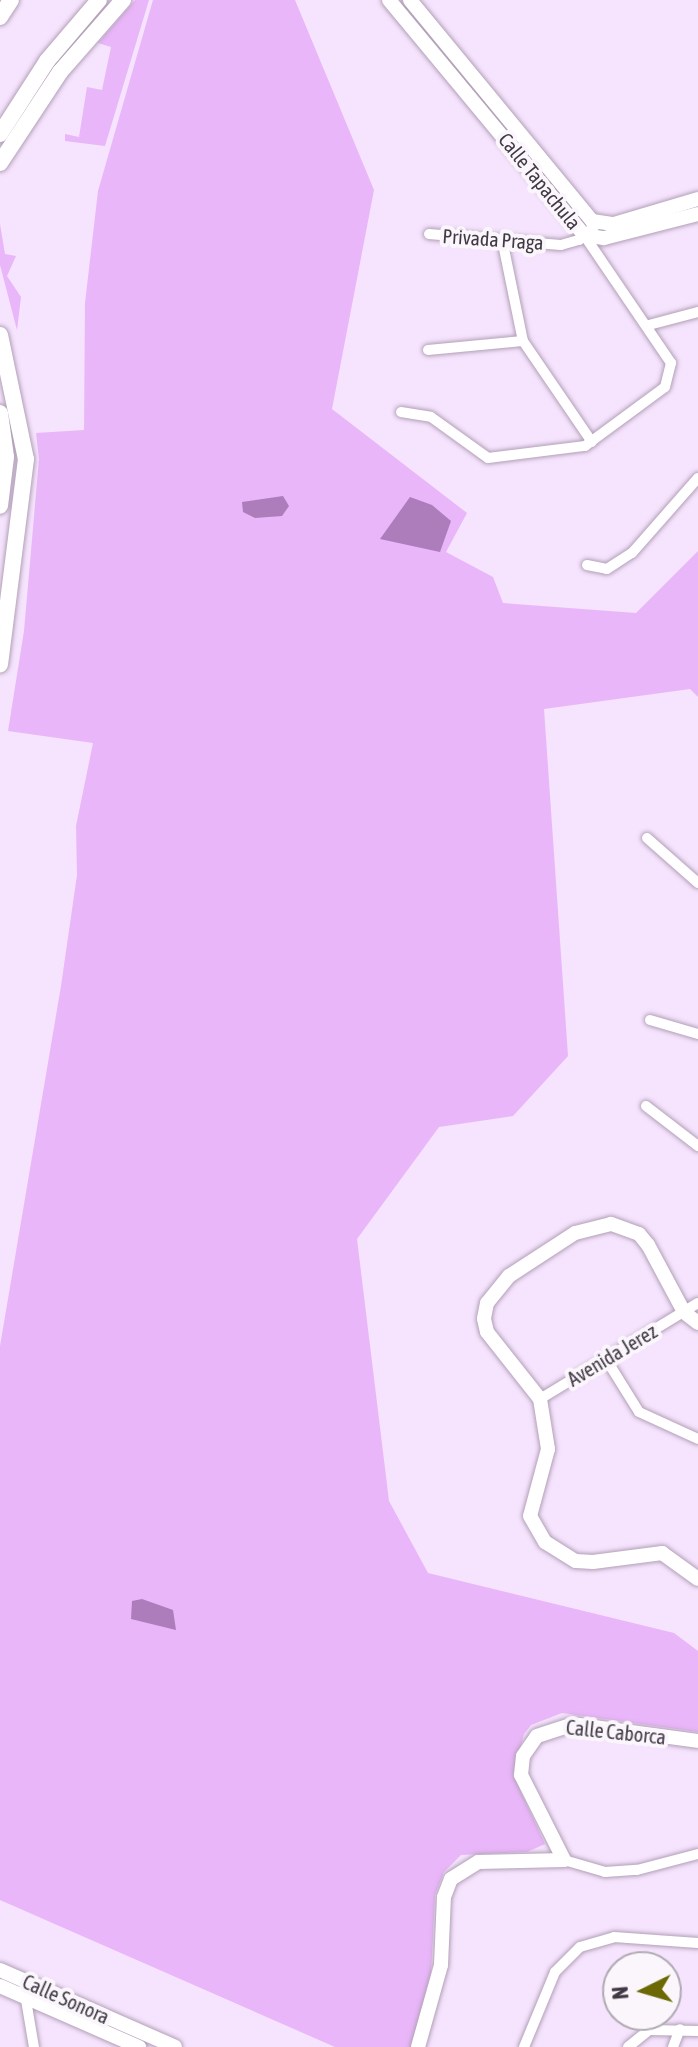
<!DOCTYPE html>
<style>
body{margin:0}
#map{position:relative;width:698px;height:2047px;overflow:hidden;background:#f6e3fd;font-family:"Asap Condensed",sans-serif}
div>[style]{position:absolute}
.green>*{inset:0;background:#e9b6f9}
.water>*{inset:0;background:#ac7cbb}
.roads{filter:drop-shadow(0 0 2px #b2a0b8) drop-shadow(0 0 2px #b2a0b8)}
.street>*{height:10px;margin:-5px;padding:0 5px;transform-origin:5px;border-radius:5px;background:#fff}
.secondary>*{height:14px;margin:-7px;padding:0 7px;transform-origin:7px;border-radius:7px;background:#fff}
.primary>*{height:16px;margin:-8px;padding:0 8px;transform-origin:8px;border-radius:8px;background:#fff}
span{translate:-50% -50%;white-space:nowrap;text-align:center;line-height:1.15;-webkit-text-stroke:8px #faf6fc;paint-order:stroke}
.street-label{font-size:20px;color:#403943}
.north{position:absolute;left:602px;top:1951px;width:80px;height:80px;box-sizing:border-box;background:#faf6fc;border:2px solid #b0aab2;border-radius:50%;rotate:265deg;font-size:22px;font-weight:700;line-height:32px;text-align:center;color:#403943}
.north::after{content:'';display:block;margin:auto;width:28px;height:36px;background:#6c6904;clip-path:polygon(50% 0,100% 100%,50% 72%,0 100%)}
</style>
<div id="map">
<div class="green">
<i style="clip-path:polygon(135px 0,149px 0,105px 146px,65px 141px,65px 134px,79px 137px,87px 87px,102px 90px,111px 47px,98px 43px)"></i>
<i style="clip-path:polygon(153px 0,295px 0,374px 190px,332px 409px,467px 513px,446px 552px,493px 577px,503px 603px,636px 613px,698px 551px,698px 697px,690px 689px,544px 709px,568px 1056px,513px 1116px,439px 1127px,357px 1239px,389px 1501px,428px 1573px,674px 1633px,698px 1651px,698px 1732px,562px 1713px,531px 1725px,524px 1734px,513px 1775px,545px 1844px,527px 1852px,461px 1855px,444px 1872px,435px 1895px,431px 1975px,411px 2047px,335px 2047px,0 1900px,0 1346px,61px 986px,77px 875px,76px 826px,93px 743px,8px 731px,24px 631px,39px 459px,36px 433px,84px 430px,85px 303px,98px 191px)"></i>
<i style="clip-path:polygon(0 224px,5px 254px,16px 256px,7px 276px,21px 297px,17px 330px,0 265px)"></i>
</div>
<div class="water">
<i style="clip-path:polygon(283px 496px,289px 506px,282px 516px,255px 518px,243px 512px,242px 502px)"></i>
<i style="clip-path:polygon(410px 497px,432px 505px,451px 521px,440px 552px,380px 539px)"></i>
<i style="clip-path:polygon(142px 1599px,173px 1610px,176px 1630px,131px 1619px,132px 1601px)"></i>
</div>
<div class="roads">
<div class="street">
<i style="left:429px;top:234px;width:132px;rotate:4.8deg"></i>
<i style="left:561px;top:245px;width:19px;rotate:-16deg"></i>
<i style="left:579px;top:240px;width:24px;rotate:-42deg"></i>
<i style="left:502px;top:239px;width:104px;rotate:78.4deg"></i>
<i style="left:523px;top:341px;width:122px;rotate:55.7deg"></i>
<i style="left:649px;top:325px;width:51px;rotate:-14.9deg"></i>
<i style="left:428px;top:350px;width:95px;rotate:-5.4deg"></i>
<i style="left:401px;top:412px;width:30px;rotate:9deg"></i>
<i style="left:431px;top:417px;width:70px;rotate:35.7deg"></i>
<i style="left:488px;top:458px;width:98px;rotate:-7.1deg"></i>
<i style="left:585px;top:446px;width:99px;rotate:-36.4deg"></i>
<i style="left:665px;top:387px;width:25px;rotate:-76deg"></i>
<i style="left:671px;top:363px;width:155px;rotate:-124.2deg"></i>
<i style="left:587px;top:565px;width:20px;rotate:11deg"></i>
<i style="left:607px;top:569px;width:30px;rotate:-33deg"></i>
<i style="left:632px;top:553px;width:100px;rotate:-48.7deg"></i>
<i style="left:647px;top:838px;width:68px;rotate:41.4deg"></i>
<i style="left:650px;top:1020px;width:50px;rotate:16.3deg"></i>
<i style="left:646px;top:1106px;width:66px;rotate:37.6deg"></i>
<i style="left:606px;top:1359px;width:62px;rotate:58.1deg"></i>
<i style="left:639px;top:1412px;width:65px;rotate:24.6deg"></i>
<i style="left:540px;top:1399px;width:185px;rotate:-31.3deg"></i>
<i style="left:564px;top:1860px;width:43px;rotate:16.3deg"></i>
<i style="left:605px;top:1872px;width:32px;rotate:-4deg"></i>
<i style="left:637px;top:1870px;width:63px;rotate:-14.7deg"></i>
<i style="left:25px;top:1994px;width:54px;rotate:80.4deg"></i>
<i style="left:524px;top:2047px;width:81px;rotate:-67.5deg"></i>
<i style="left:555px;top:1972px;width:35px;rotate:-45deg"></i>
<i style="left:580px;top:1947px;width:35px;rotate:-16deg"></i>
<i style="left:614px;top:1937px;width:84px;rotate:4.1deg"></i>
<i style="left:628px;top:2047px;width:27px;rotate:-39deg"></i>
<i style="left:649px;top:2030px;width:49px;rotate:1.2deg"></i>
<i style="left:673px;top:2047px;width:19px;rotate:-69deg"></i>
</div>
<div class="secondary">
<i style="left:389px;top:0;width:305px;rotate:50.3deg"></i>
<i style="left:584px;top:235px;width:20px;rotate:9deg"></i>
<i style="left:604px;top:238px;width:97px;rotate:-14.3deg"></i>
<i style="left:410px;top:0;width:286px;rotate:50.5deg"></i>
<i style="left:592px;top:221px;width:22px;rotate:8deg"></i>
<i style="left:614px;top:224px;width:88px;rotate:-16.6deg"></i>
<i style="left:698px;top:1323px;width:18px;rotate:-142deg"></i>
<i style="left:684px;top:1312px;width:76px;rotate:-118.2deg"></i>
<i style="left:648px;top:1245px;width:14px;rotate:-129deg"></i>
<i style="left:639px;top:1234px;width:30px;rotate:-160deg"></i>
<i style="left:611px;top:1224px;width:37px;rotate:166deg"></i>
<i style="left:575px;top:1233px;width:79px;rotate:146.9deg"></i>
<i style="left:509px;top:1276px;width:35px;rotate:129deg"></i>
<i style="left:487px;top:1303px;width:16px;rotate:101deg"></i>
<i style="left:484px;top:1319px;width:13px;rotate:77deg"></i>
<i style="left:487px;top:1332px;width:85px;rotate:51.7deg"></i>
<i style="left:540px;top:1399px;width:51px;rotate:80.9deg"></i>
<i style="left:548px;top:1449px;width:69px;rotate:105deg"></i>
<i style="left:530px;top:1516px;width:30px;rotate:60deg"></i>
<i style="left:545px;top:1542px;width:36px;rotate:32deg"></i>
<i style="left:576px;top:1561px;width:17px;rotate:3deg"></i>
<i style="left:593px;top:1562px;width:70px;rotate:-7.4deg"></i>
<i style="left:662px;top:1553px;width:44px;rotate:35.8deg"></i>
<i style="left:564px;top:1860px;width:95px;rotate:-116.8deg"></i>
<i style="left:521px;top:1775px;width:19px;rotate:-84deg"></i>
<i style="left:523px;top:1756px;width:24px;rotate:-55deg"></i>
<i style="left:537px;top:1736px;width:38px;rotate:-18deg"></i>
<i style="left:573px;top:1724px;width:126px;rotate:7.7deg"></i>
<i style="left:0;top:1970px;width:191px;rotate:23.7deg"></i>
<i style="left:0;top:1986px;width:152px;rotate:23.7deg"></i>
<i style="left:418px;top:2047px;width:85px;rotate:-74.3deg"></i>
<i style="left:441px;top:1965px;width:68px;rotate:-87.5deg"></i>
<i style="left:444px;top:1897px;width:19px;rotate:-69deg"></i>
<i style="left:451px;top:1879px;width:32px;rotate:-32deg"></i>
<i style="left:478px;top:1862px;width:86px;rotate:-1.3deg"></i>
</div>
<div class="primary">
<i style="left:0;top:17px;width:20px;rotate:-57deg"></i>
<i style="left:0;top:134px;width:87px;rotate:-57.2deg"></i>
<i style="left:47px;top:61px;width:80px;rotate:-49.6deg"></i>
<i style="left:0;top:163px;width:109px;rotate:-56.6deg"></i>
<i style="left:60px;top:72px;width:96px;rotate:-48.8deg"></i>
<i style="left:0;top:335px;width:127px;rotate:78.2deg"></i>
<i style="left:26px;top:459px;width:207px;rotate:97.2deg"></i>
<i style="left:0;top:413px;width:44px;rotate:82.2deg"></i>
<i style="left:6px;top:457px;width:49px;rotate:97deg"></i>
</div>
</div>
<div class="street-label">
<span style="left:540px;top:181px;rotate:51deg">Calle Tapachula</span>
<span style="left:493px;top:239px;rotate:4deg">Privada Praga</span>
<span style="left:612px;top:1355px;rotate:-31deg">Avenida Jerez</span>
<span style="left:616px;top:1732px;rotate:6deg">Calle Caborca</span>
<span style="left:66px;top:1999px;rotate:24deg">Calle Sonora</span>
</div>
<div class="north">N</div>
</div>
